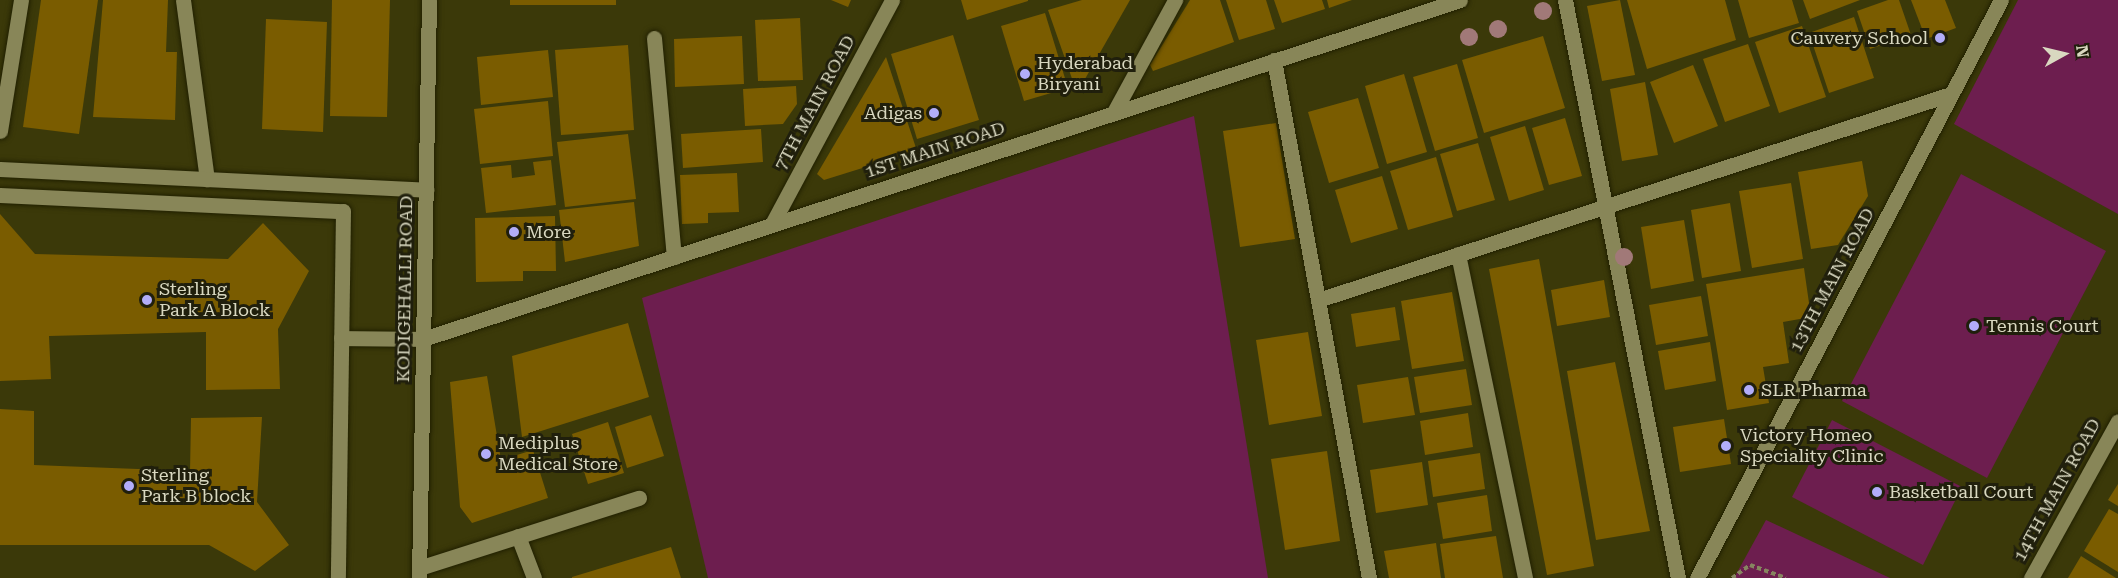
<!DOCTYPE html>
<style>
body{margin:0}
#map{position:relative;width:2118px;height:578px;overflow:hidden;background:#3b3909;font-family:"Roboto Serif",serif}
div>[style]{position:absolute}
.green>*{inset:0;background:#6d1e4f}
.building>*{inset:0;background:#7a5c00}
.path>*{height:4px;margin-top:-2px;transform-origin:0;background:repeating-linear-gradient(90deg,#868560 0 4.5px,transparent 0 7.5px)}
.roads{filter:drop-shadow(0 0 2px #212000) drop-shadow(0 0 2px #212000)}
.service>*{height:15px;margin:-7.5px;padding:0 7.5px;transform-origin:7.5px;border-radius:7.5px;background:#888658}
.minor>*{height:15px;margin:-7.5px;padding:0 7.5px;transform-origin:7.5px;border-radius:7.5px;background:#888658}
.tertiary>*{height:15px;margin:-7.5px;padding:0 7.5px;transform-origin:7.5px;border-radius:7.5px;background:#888658}
.secondary>*{height:15px;margin:-7.5px;padding:0 7.5px;transform-origin:7.5px;border-radius:7.5px;background:#888658}
.trees>*{width:18px;height:18px;margin:-9px;border-radius:50%;background:#a17978}
.dots>*{width:16px;height:16px;translate:-50% -50%;box-sizing:border-box;border:3px solid #201f0c;border-radius:50%}
span{translate:-50% -50%;white-space:nowrap;text-align:center;line-height:1.15;-webkit-text-stroke:6px #201f0c;paint-order:stroke}
.poi-label{font-size:18px;color:#d9d8c0}
.right{translate:-100% -50%;text-align:right}
.left{translate:0 -50%;text-align:left}
.street-label{font-size:18px;color:#d9d8c0}
.north{position:absolute;left:2034px;top:24px;width:60px;height:60px;-webkit-text-stroke:4px #201f0c;paint-order:stroke;rotate:82deg;font-size:16px;font-weight:700;line-height:24px;text-align:center;color:#d9d8c0}
.north::after{content:'';display:block;margin:auto;width:21px;height:27px;background:#d9d8c0;clip-path:polygon(50% 0,100% 100%,50% 72%,0 100%)}
</style>
<div id="map">
<div class="green">
<i style="clip-path:polygon(2018px 0,2118px 0,2118px 214px,1954px 124px)"></i>
<i style="clip-path:polygon(1194px 116px,1268px 578px,708px 578px,642px 298px)"></i>
<i style="clip-path:polygon(1961px 174px,2106px 251px,1987px 478px,1842px 401px)"></i>
<i style="clip-path:polygon(1832px 420px,1962px 487px,1923px 565px,1792px 497px)"></i>
<i style="clip-path:polygon(1766px 520px,1890px 578px,1734px 578px)"></i>
</div>
<div class="building">
<i style="clip-path:polygon(41px 0,98px 0,79px 134px,23px 127px)"></i>
<i style="clip-path:polygon(103px 0,168px 0,166px 52px,177px 52px,175px 120px,93px 117px)"></i>
<i style="clip-path:polygon(332px 0,390px 0,387px 117px,330px 116px)"></i>
<i style="clip-path:polygon(510px 0,616px 0,616px 5px,510px 5px)"></i>
<i style="clip-path:polygon(831px 0,851px 0,848px 7px)"></i>
<i style="clip-path:polygon(961px 0,1028px 0,1028px 1px,967px 20px)"></i>
<i style="clip-path:polygon(1082px 0,1130px 0,1077px 93px,1048px 10px)"></i>
<i style="clip-path:polygon(1190px 0,1220px 0,1234px 42px,1153px 71px,1150px 65px)"></i>
<i style="clip-path:polygon(1226px 0,1266px 0,1275px 29px,1239px 40px)"></i>
<i style="clip-path:polygon(1274px 0,1322px 0,1325px 9px,1282px 23px)"></i>
<i style="clip-path:polygon(1327px 0,1352px 0,1329px 8px)"></i>
<i style="clip-path:polygon(1620px 0,1635px 75px,1602px 81px,1587px 6px)"></i>
<i style="clip-path:polygon(1627px 0,1725px 0,1736px 40px,1647px 69px)"></i>
<i style="clip-path:polygon(1738px 0,1792px 0,1799px 23px,1749px 38px)"></i>
<i style="clip-path:polygon(1803px 0,1860px 0,1810px 19px)"></i>
<i style="clip-path:polygon(1888px 0,1899px 0,1911px 35px,1870px 49px,1857px 11px)"></i>
<i style="clip-path:polygon(1911px 0,1945px 0,1956px 28px,1926px 39px)"></i>
<i style="clip-path:polygon(1045px 13px,1068px 88px,1024px 101px,1001px 26px)"></i>
<i style="clip-path:polygon(1854px 17px,1874px 78px,1829px 93px,1809px 33px)"></i>
<i style="clip-path:polygon(800px 18px,803px 80px,758px 81px,755px 20px)"></i>
<i style="clip-path:polygon(266px 19px,327px 22px,323px 132px,262px 129px)"></i>
<i style="clip-path:polygon(1802px 26px,1826px 97px,1779px 113px,1755px 42px)"></i>
<i style="clip-path:polygon(953px 35px,979px 120px,917px 139px,891px 54px)"></i>
<i style="clip-path:polygon(742px 36px,744px 84px,675px 87px,674px 39px)"></i>
<i style="clip-path:polygon(1543px 36px,1565px 108px,1484px 133px,1462px 60px)"></i>
<i style="clip-path:polygon(1748px 44px,1770px 106px,1725px 122px,1703px 59px)"></i>
<i style="clip-path:polygon(628px 45px,634px 130px,561px 135px,555px 50px)"></i>
<i style="clip-path:polygon(548px 50px,553px 97px,481px 105px,477px 57px)"></i>
<i style="clip-path:polygon(886px 57px,917px 151px,824px 180px,817px 174px)"></i>
<i style="clip-path:polygon(1457px 64px,1478px 138px,1435px 151px,1413px 77px)"></i>
<i style="clip-path:polygon(1693px 65px,1718px 126px,1674px 143px,1650px 82px)"></i>
<i style="clip-path:polygon(1404px 74px,1427px 152px,1387px 164px,1365px 86px)"></i>
<i style="clip-path:polygon(1645px 82px,1658px 155px,1622px 161px,1610px 89px)"></i>
<i style="clip-path:polygon(796px 86px,797px 104px,783px 124px,745px 126px,743px 89px)"></i>
<i style="clip-path:polygon(1358px 98px,1379px 168px,1329px 183px,1308px 112px)"></i>
<i style="clip-path:polygon(548px 101px,553px 156px,480px 164px,474px 109px)"></i>
<i style="clip-path:polygon(1565px 118px,1582px 176px,1549px 185px,1532px 128px)"></i>
<i style="clip-path:polygon(1276px 123px,1295px 239px,1240px 247px,1223px 131px)"></i>
<i style="clip-path:polygon(1525px 126px,1544px 190px,1509px 201px,1490px 137px)"></i>
<i style="clip-path:polygon(761px 129px,763px 162px,683px 168px,681px 134px)"></i>
<i style="clip-path:polygon(628px 134px,636px 199px,565px 207px,557px 142px)"></i>
<i style="clip-path:polygon(1478px 143px,1495px 200px,1457px 211px,1440px 154px)"></i>
<i style="clip-path:polygon(1436px 157px,1453px 217px,1408px 230px,1390px 171px)"></i>
<i style="clip-path:polygon(551px 160px,556px 205px,486px 213px,481px 168px,511px 165px,512px 178px,535px 175px,533px 162px)"></i>
<i style="clip-path:polygon(1862px 161px,1868px 196px,1838px 245px,1811px 249px,1798px 172px)"></i>
<i style="clip-path:polygon(737px 173px,739px 212px,708px 213px,708px 223px,682px 224px,680px 175px)"></i>
<i style="clip-path:polygon(1382px 176px,1398px 229px,1351px 243px,1335px 190px)"></i>
<i style="clip-path:polygon(1791px 183px,1803px 259px,1752px 268px,1739px 191px)"></i>
<i style="clip-path:polygon(634px 202px,639px 246px,565px 262px,559px 210px)"></i>
<i style="clip-path:polygon(1730px 203px,1741px 271px,1702px 278px,1691px 210px)"></i>
<i style="clip-path:polygon(0 214px,35px 254px,228px 259px,263px 223px,309px 271px,278px 329px,280px 389px,206px 390px,206px 332px,49px 336px,51px 379px,0 381px)"></i>
<i style="clip-path:polygon(555px 216px,556px 271px,523px 271px,523px 281px,476px 282px,475px 218px)"></i>
<i style="clip-path:polygon(1684px 220px,1694px 281px,1651px 289px,1641px 227px)"></i>
<i style="clip-path:polygon(1539px 259px,1594px 566px,1547px 575px,1489px 269px)"></i>
<i style="clip-path:polygon(1804px 268px,1811px 317px,1783px 322px,1789px 363px,1763px 367px,1769px 403px,1727px 410px,1706px 284px)"></i>
<i style="clip-path:polygon(1604px 280px,1610px 317px,1557px 326px,1551px 290px)"></i>
<i style="clip-path:polygon(1452px 292px,1464px 361px,1412px 369px,1401px 301px)"></i>
<i style="clip-path:polygon(1701px 296px,1708px 336px,1656px 345px,1649px 305px)"></i>
<i style="clip-path:polygon(1395px 307px,1400px 340px,1356px 347px,1351px 314px)"></i>
<i style="clip-path:polygon(628px 323px,649px 397px,522px 437px,512px 356px)"></i>
<i style="clip-path:polygon(1308px 332px,1322px 416px,1269px 425px,1256px 340px)"></i>
<i style="clip-path:polygon(1710px 342px,1716px 381px,1665px 390px,1658px 351px)"></i>
<i style="clip-path:polygon(1615px 362px,1650px 531px,1596px 540px,1567px 371px)"></i>
<i style="clip-path:polygon(1466px 369px,1472px 405px,1420px 413px,1414px 377px)"></i>
<i style="clip-path:polygon(487px 376px,501px 460px,533px 450px,548px 498px,472px 523px,460px 507px,450px 382px)"></i>
<i style="clip-path:polygon(1408px 377px,1415px 415px,1363px 423px,1357px 385px)"></i>
<i style="clip-path:polygon(0 409px,34px 411px,34px 465px,190px 471px,191px 418px,262px 417px,257px 502px,289px 545px,255px 571px,209px 545px,0 545px)"></i>
<i style="clip-path:polygon(1468px 413px,1473px 447px,1425px 455px,1420px 421px)"></i>
<i style="clip-path:polygon(651px 415px,664px 456px,627px 468px,615px 427px)"></i>
<i style="clip-path:polygon(1724px 419px,1731px 464px,1680px 472px,1673px 427px)"></i>
<i style="clip-path:polygon(608px 422px,624px 473px,588px 484px,572px 434px)"></i>
<i style="clip-path:polygon(1327px 451px,1340px 541px,1285px 550px,1271px 459px)"></i>
<i style="clip-path:polygon(1480px 453px,1485px 489px,1433px 497px,1428px 461px)"></i>
<i style="clip-path:polygon(1422px 462px,1428px 505px,1376px 513px,1370px 470px)"></i>
<i style="clip-path:polygon(2118px 484px,2118px 506px,2108px 500px)"></i>
<i style="clip-path:polygon(1487px 495px,1492px 531px,1443px 539px,1437px 503px)"></i>
<i style="clip-path:polygon(2109px 509px,2118px 514px,2118px 572px,2084px 551px)"></i>
<i style="clip-path:polygon(1496px 536px,1503px 578px,1445px 578px,1440px 544px)"></i>
<i style="clip-path:polygon(1436px 543px,1441px 578px,1389px 578px,1384px 551px)"></i>
<i style="clip-path:polygon(671px 547px,681px 578px,572px 578px,572px 577px)"></i>
<i style="clip-path:polygon(2081px 556px,2116px 578px,2068px 578px)"></i>
</div>
<div class="path">
<i style="left:1732px;top:578px;width:22px;rotate:-36deg"></i>
<i style="left:1750px;top:565px;width:38px;rotate:20deg"></i>
</div>
<div class="roads">
<div class="service">
<i style="left:518px;top:536px;width:45px;rotate:69.1deg"></i>
<i style="left:419px;top:568px;width:231px;rotate:-17.7deg"></i>
</div>
<div class="minor">
<i style="left:183px;top:0;width:181px;rotate:82.4deg"></i>
<i style="left:1565px;top:0;width:589px;rotate:78.94deg"></i>
<i style="left:654px;top:38px;width:220px;rotate:84.8deg"></i>
<i style="left:1274px;top:60px;width:527px;rotate:79.61deg"></i>
<i style="left:1114px;top:112px;width:128px;rotate:-61.4deg"></i>
<i style="left:0;top:131px;width:133px;rotate:-80.9deg"></i>
<i style="left:0;top:169px;width:427px;rotate:2.8deg"></i>
<i style="left:0;top:195px;width:343px;rotate:2.7deg"></i>
<i style="left:343px;top:211px;width:367px;rotate:90.8deg"></i>
<i style="left:772px;top:224px;width:254px;rotate:-61.8deg"></i>
<i style="left:1458px;top:254px;width:331px;rotate:78.3deg"></i>
<i style="left:1318px;top:300px;width:666px;rotate:-18.03deg"></i>
<i style="left:341px;top:338px;width:82px;rotate:0.7deg"></i>
</div>
<div class="tertiary">
<i style="left:423px;top:339px;width:1091px;rotate:-18.1deg"></i>
<i style="left:1697px;top:578px;width:653px;rotate:-62.26deg"></i>
<i style="left:2031px;top:578px;width:179px;rotate:-61deg"></i>
</div>
<div class="secondary">
<i style="left:419px;top:578px;width:578px;rotate:-89.01deg"></i>
</div>
</div>
<div class="trees">
<i style="left:1543px;top:11px"></i>
<i style="left:1498px;top:29px"></i>
<i style="left:1469px;top:37px"></i>
<i style="left:1624px;top:257px"></i>
</div>
<div class="dots">
<i style="left:1940px;top:38px;background:#b2adf9"></i>
<i style="left:1025px;top:74px;background:#b2adf9"></i>
<i style="left:934px;top:113px;background:#b2adf9"></i>
<i style="left:514px;top:232px;background:#b2adf9"></i>
<i style="left:147px;top:300px;background:#b2adf9"></i>
<i style="left:1974px;top:326px;background:#b2adf9"></i>
<i style="left:1749px;top:390px;background:#b2adf9"></i>
<i style="left:1726px;top:446px;background:#b2adf9"></i>
<i style="left:486px;top:454px;background:#b2adf9"></i>
<i style="left:129px;top:486px;background:#b2adf9"></i>
<i style="left:1877px;top:492px;background:#b2adf9"></i>
</div>
<div class="poi-label">
<span class="right" style="left:1928px;top:38px">Cauvery School</span>
<span class="left" style="left:1037px;top:74px">Hyderabad<br>Biryani</span>
<span class="right" style="left:922px;top:113px">Adigas</span>
<span class="left" style="left:526px;top:232px">More</span>
<span class="left" style="left:159px;top:300px">Sterling<br>Park A Block</span>
<span class="left" style="left:1986px;top:326px">Tennis Court</span>
<span class="left" style="left:1761px;top:390px">SLR Pharma</span>
<span class="left" style="left:1740px;top:446px">Victory Homeo<br>Speciality Clinic</span>
<span class="left" style="left:498px;top:454px">Mediplus<br>Medical Store</span>
<span class="left" style="left:141px;top:486px">Sterling<br>Park B block</span>
<span class="left" style="left:1889px;top:492px">Basketball Court</span>
</div>
<div class="street-label">
<span style="left:815px;top:103px;rotate:-62deg">7TH MAIN ROAD</span>
<span style="left:935px;top:150px;rotate:-18deg">1ST MAIN ROAD</span>
<span style="left:1832px;top:280px;rotate:-62deg">13TH MAIN ROAD</span>
<span style="left:405px;top:289px;rotate:-89deg">KODIGEHALLI ROAD</span>
<span style="left:2057px;top:490px;rotate:-61deg">14TH MAIN ROAD</span>
</div>
<div class="north">N</div>
</div>
